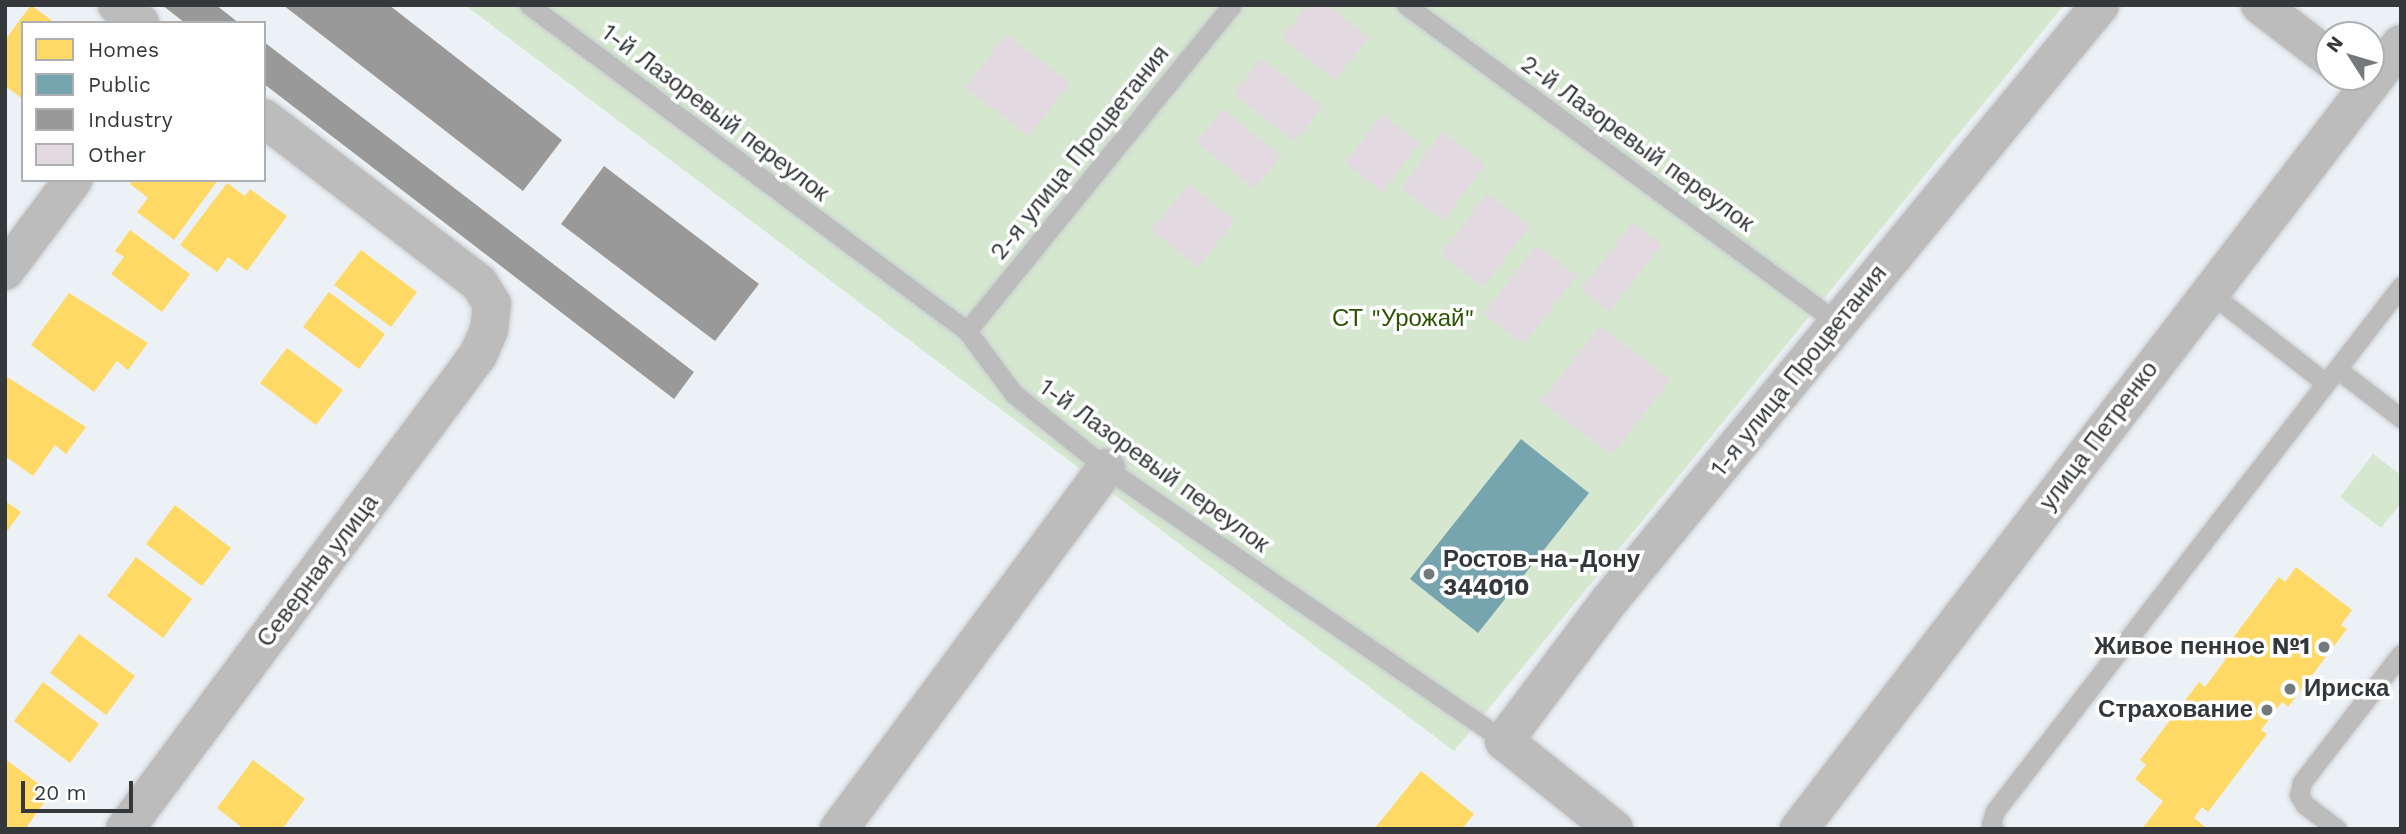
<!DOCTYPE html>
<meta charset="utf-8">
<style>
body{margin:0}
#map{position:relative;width:2406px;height:834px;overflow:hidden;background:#ecf1f6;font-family:"Work Sans",sans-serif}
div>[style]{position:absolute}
.green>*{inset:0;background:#d5e8cf}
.homes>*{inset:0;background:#ffd966}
.public>*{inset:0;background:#76a5af}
.industry>*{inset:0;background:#999}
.building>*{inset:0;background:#e3d9e1}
.roads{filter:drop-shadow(0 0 2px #c8ccd0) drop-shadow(0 0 2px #c8ccd0)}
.service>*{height:19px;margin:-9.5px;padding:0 9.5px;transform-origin:9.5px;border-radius:9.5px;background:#bcbcbc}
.minor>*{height:38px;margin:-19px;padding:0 19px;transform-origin:19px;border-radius:19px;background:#bcbcbc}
.dots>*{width:19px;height:19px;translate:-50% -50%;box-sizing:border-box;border:4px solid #fefefe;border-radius:50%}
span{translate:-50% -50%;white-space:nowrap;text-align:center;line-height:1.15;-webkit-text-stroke:7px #fefefe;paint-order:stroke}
.street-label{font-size:24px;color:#34383b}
.park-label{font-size:24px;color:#2c5300}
.poi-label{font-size:24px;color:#34383b;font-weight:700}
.left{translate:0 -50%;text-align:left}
.right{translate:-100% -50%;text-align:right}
.frame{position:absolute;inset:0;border:7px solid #34383b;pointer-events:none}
.legend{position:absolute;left:21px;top:21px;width:245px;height:161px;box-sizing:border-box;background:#fefefe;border:2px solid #adafb0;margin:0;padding:9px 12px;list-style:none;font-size:21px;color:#34383b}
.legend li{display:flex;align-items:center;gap:14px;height:35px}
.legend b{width:35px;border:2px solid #adafb0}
.north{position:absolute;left:2315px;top:21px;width:70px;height:70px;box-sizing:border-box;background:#fefefe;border:2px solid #adafb0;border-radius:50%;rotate:307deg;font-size:19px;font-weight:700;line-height:28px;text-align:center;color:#34383b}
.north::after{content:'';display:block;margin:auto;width:24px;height:32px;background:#74797c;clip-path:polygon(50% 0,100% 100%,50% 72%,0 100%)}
.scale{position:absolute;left:21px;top:781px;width:112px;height:32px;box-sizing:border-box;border:4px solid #34383b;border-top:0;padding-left:9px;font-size:21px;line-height:24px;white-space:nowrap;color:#34383b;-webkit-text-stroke:5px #fefefe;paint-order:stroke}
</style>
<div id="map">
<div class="green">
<i style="clip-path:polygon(465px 5px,2064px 5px,1454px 751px)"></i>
<i style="clip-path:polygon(2373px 454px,2401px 475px,2401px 503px,2381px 528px,2340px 497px)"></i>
</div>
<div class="homes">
<i style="clip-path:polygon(31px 5px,55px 23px,23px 23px,23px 99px,5px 86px,5px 40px)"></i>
<i style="clip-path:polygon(133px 180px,218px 180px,174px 240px,137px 212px,148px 198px,130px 184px)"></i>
<i style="clip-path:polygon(227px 183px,245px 196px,250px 189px,287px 216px,247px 271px,228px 257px,217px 272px,180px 245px)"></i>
<i style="clip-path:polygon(130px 230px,190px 274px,162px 312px,111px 274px,124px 257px,115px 251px)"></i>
<i style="clip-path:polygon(361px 250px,417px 292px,391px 327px,334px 285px)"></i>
<i style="clip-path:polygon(329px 292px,385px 334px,359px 369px,303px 327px)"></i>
<i style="clip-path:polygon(69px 293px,148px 343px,128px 370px,117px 361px,94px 392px,31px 345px)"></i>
<i style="clip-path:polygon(287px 348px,343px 390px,316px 425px,260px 383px)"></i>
<i style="clip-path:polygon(7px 377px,86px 427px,66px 454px,55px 445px,33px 476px,5px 456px)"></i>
<i style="clip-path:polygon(5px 501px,21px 512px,5px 534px)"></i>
<i style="clip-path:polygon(175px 505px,231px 548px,202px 586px,146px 544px)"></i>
<i style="clip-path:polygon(136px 557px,192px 599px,163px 638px,107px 596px)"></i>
<i style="clip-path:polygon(2296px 567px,2352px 610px,2341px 625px,2347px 629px,2288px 707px,2282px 702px,2261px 730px,2267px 734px,2208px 812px,2202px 807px,2194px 818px,2208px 829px,2142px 829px,2163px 801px,2135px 779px,2146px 765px,2140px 760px,2199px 682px,2205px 687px,2226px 659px,2220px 655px,2279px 577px,2285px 582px)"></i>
<i style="clip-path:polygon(79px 634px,135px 676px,106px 715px,50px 673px)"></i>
<i style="clip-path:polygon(43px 682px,99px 724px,70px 763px,14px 721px)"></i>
<i style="clip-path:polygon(5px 759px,51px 793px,25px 829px,5px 829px)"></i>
<i style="clip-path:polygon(253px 760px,305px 799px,282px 829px,244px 829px,217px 808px)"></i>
<i style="clip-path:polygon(1421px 771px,1474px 814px,1462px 829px,1374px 829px)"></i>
</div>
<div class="public">
<i style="clip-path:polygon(1521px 439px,1589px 493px,1478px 633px,1410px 579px)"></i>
</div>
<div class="industry">
<i style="clip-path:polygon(162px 5px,216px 5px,239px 23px,185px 23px)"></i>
<i style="clip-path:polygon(283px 5px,389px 5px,562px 140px,523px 191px)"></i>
<i style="clip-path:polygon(264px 42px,694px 372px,674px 399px,264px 84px)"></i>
<i style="clip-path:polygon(604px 166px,759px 284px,715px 341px,561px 224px)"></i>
</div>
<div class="building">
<i style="clip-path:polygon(1307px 5px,1328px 5px,1369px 37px,1335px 80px,1282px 38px)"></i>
<i style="clip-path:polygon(1006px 34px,1070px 83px,1029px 136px,965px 88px)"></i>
<i style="clip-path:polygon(1261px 58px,1323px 106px,1295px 142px,1234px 94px)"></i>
<i style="clip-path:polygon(1223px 109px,1281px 156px,1254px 189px,1196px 142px)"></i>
<i style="clip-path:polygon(1382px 114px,1420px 143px,1382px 192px,1345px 163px)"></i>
<i style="clip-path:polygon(1442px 132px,1485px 165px,1444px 220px,1401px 188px)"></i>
<i style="clip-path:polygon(1189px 184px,1235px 221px,1198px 267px,1151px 230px)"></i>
<i style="clip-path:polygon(1487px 193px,1530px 226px,1483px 287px,1441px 254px)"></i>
<i style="clip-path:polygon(1633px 222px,1662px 245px,1609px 312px,1581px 289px)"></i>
<i style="clip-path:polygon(1536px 245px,1577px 276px,1524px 344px,1484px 314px)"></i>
<i style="clip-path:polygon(1600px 326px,1670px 380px,1612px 455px,1541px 401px)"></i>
</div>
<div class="roads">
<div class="service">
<i style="left:529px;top:5px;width:546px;rotate:36.66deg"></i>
<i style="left:967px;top:331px;width:79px;rotate:53.3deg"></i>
<i style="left:1014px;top:394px;width:118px;rotate:38.8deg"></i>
<i style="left:1106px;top:468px;width:483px;rotate:34.4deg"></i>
<i style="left:1406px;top:5px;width:536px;rotate:36.36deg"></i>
<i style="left:2209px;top:292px;width:148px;rotate:37.9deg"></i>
<i style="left:967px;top:331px;width:420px;rotate:-50.9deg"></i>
<i style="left:2337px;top:369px;width:81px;rotate:37.4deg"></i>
<i style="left:1994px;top:829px;width:6px;rotate:-121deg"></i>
<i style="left:1991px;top:824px;width:14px;rotate:-73deg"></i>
<i style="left:1995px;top:811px;width:664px;rotate:-52.28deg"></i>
<i style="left:2337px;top:829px;width:40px;rotate:-143deg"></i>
<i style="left:2305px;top:805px;width:12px;rotate:-121deg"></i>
<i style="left:2299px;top:795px;width:13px;rotate:-77deg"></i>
<i style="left:2302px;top:782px;width:162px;rotate:-52.3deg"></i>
</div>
<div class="minor">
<i style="left:117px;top:5px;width:29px;rotate:38deg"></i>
<i style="left:2260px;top:5px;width:87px;rotate:37.5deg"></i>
<i style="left:5px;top:271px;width:114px;rotate:-53.2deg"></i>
<i style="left:125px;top:829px;width:591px;rotate:-53.32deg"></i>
<i style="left:478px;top:355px;width:27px;rotate:-66deg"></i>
<i style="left:489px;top:330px;width:26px;rotate:-83deg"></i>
<i style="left:492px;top:304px;width:25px;rotate:-122deg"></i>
<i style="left:479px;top:283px;width:271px;rotate:-142.5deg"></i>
<i style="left:839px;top:829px;width:449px;rotate:-53.5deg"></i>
<i style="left:1614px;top:829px;width:141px;rotate:-141.3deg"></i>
<i style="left:1504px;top:741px;width:176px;rotate:-53.1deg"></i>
<i style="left:1610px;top:600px;width:771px;rotate:-50.53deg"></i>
<i style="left:1799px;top:829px;width:989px;rotate:-52.52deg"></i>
</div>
</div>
<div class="dots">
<i style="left:1429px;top:574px;background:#74797c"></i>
<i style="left:2324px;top:647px;background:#74797c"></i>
<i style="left:2290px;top:689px;background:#74797c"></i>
<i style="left:2267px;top:710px;background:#74797c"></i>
</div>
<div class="street-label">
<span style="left:715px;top:113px;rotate:37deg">1-й Лазоревый переулок</span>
<span style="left:1637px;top:144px;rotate:36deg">2-й Лазоревый переулок</span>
<span style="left:1080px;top:153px;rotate:-51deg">2-я улица Процветания</span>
<span style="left:1799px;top:371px;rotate:-51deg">1-я улица Процветания</span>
<span style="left:2099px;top:436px;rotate:-53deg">улица Петренко</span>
<span style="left:1154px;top:466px;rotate:36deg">1-й Лазоревый переулок</span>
<span style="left:318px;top:571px;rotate:-53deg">Северная улица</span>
</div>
<div class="park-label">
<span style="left:1403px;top:319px">СТ "Урожай"</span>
</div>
<div class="poi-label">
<span class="left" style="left:1443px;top:574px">Ростов-на-Дону<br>344010</span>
<span class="right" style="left:2310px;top:647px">Живое пенное №1</span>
<span class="left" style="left:2304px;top:689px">Ириска</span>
<span class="right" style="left:2253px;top:710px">Страхование</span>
</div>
<div class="frame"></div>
<ul class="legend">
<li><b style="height:19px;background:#ffd966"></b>Homes</li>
<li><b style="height:19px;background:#76a5af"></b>Public</li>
<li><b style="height:19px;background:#999"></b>Industry</li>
<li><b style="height:19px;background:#e3d9e1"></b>Other</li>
</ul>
<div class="north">N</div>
<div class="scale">20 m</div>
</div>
